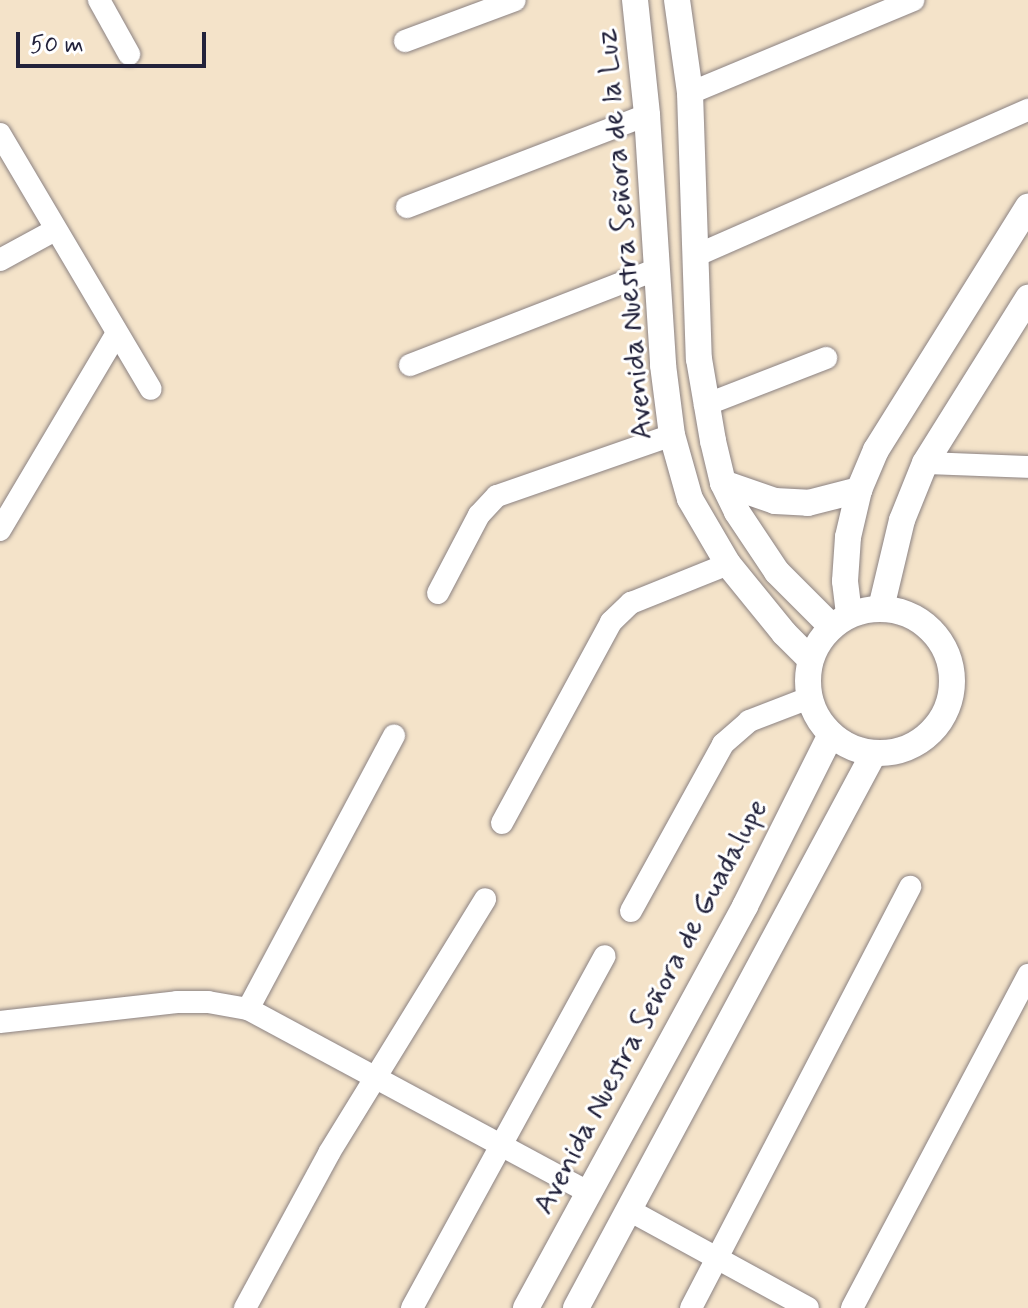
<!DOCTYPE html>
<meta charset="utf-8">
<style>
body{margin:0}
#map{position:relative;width:1028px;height:1308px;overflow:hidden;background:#f4e3c9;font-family:Mynerve,sans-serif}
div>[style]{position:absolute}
.roads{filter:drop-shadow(0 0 2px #8b8282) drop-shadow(0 0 2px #8b8282)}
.minor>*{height:22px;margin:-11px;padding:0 11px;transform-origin:11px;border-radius:11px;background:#fff}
.tertiary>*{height:26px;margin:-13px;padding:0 13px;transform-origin:13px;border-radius:13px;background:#fff}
.tertiary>.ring{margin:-13px;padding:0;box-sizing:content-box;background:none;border:26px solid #fff;border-radius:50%}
span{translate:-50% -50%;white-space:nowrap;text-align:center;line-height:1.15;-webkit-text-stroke:6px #fff;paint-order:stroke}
.street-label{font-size:30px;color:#22223b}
.scale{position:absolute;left:16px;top:32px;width:190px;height:36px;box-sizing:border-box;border:4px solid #22223b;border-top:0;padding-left:10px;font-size:24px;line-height:28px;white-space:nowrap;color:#22223b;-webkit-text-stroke:6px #fff;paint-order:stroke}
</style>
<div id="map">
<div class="roads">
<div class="minor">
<i style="left:99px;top:0;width:62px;rotate:60.9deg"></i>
<i style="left:405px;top:41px;width:117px;rotate:-20.4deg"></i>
<i style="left:690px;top:93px;width:242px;rotate:-22.6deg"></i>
<i style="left:0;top:134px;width:296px;rotate:59.4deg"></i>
<i style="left:407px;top:207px;width:257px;rotate:-21deg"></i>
<i style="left:695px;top:256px;width:364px;rotate:-23.7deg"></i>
<i style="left:0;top:260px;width:63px;rotate:-28.6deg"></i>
<i style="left:410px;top:365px;width:265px;rotate:-21.2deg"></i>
<i style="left:705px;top:405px;width:130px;rotate:-21.2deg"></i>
<i style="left:925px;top:463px;width:103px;rotate:2.2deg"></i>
<i style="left:0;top:530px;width:229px;rotate:-59.3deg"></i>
<i style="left:438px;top:593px;width:88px;rotate:-62.3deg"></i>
<i style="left:479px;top:515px;width:26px;rotate:-47deg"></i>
<i style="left:497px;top:496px;width:185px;rotate:-19.2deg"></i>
<i style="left:502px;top:823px;width:229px;rotate:-61.5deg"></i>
<i style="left:611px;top:622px;width:28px;rotate:-44deg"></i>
<i style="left:631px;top:603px;width:105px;rotate:-21.9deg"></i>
<i style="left:631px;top:911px;width:191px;rotate:-61.1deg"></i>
<i style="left:723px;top:744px;width:35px;rotate:-41deg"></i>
<i style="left:749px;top:721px;width:64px;rotate:-21deg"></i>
<i style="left:248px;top:1009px;width:310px;rotate:-61.9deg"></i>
<i style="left:0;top:1022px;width:178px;rotate:-6.4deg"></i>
<i style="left:177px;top:1002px;width:31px"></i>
<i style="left:208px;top:1002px;width:41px;rotate:9.9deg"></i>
<i style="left:248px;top:1009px;width:388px;rotate:28.3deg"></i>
<i style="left:629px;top:1210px;width:204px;rotate:28.7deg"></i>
<i style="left:245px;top:1308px;width:176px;rotate:-61.5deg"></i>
<i style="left:329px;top:1153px;width:298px;rotate:-58.4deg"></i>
<i style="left:412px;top:1308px;width:401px;rotate:-61.3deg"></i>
<i style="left:691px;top:1308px;width:475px;rotate:-62.5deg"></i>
<i style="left:852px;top:1308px;width:377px;rotate:-62.1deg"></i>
</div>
<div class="tertiary">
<i style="left:635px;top:0;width:116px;rotate:84deg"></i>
<i style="left:647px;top:115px;width:251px;rotate:86.3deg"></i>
<i style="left:663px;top:365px;width:71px;rotate:82.7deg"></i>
<i style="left:672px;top:435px;width:66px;rotate:74.3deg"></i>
<i style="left:690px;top:499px;width:75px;rotate:59.7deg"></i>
<i style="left:728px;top:564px;width:89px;rotate:50.9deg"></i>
<i style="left:784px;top:633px;width:37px;rotate:45deg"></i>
<i style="left:677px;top:0;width:94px;rotate:82deg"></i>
<i style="left:690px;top:93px;width:266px;rotate:88.1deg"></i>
<i style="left:699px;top:359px;width:83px;rotate:80.3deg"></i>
<i style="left:713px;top:441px;width:43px;rotate:76.6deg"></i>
<i style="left:723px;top:483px;width:32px;rotate:64deg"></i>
<i style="left:737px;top:512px;width:72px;rotate:56.3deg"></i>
<i style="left:777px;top:572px;width:76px;rotate:45deg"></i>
<i style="left:723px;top:483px;width:55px;rotate:19.1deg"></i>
<i style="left:775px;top:501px;width:33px;rotate:3deg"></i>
<i style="left:808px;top:503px;width:53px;rotate:-14.3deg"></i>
<i style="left:881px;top:608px;width:90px;rotate:-76.6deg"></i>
<i style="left:902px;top:520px;width:61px;rotate:-68deg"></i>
<i style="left:925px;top:463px;width:195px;rotate:-58deg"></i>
<i class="ring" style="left:808px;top:609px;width:118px;height:118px"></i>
<i style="left:849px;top:614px;width:33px;rotate:-97deg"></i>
<i style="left:845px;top:581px;width:44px;rotate:-86.1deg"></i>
<i style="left:848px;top:537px;width:48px;rotate:-76.8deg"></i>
<i style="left:859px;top:490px;width:43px;rotate:-67deg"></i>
<i style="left:876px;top:450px;width:287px;rotate:-58deg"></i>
<i style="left:526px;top:1308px;width:458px;rotate:-61.4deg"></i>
<i style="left:745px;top:906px;width:192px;rotate:-63.4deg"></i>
<i style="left:576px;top:1308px;width:630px;rotate:-61.77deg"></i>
</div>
</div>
<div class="street-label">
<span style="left:625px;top:234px;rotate:-95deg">Avenida Nuestra Señora de la Luz</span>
<span style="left:651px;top:1007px;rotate:-62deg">Avenida Nuestra Señora de Guadalupe</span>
</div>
<div class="scale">50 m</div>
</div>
